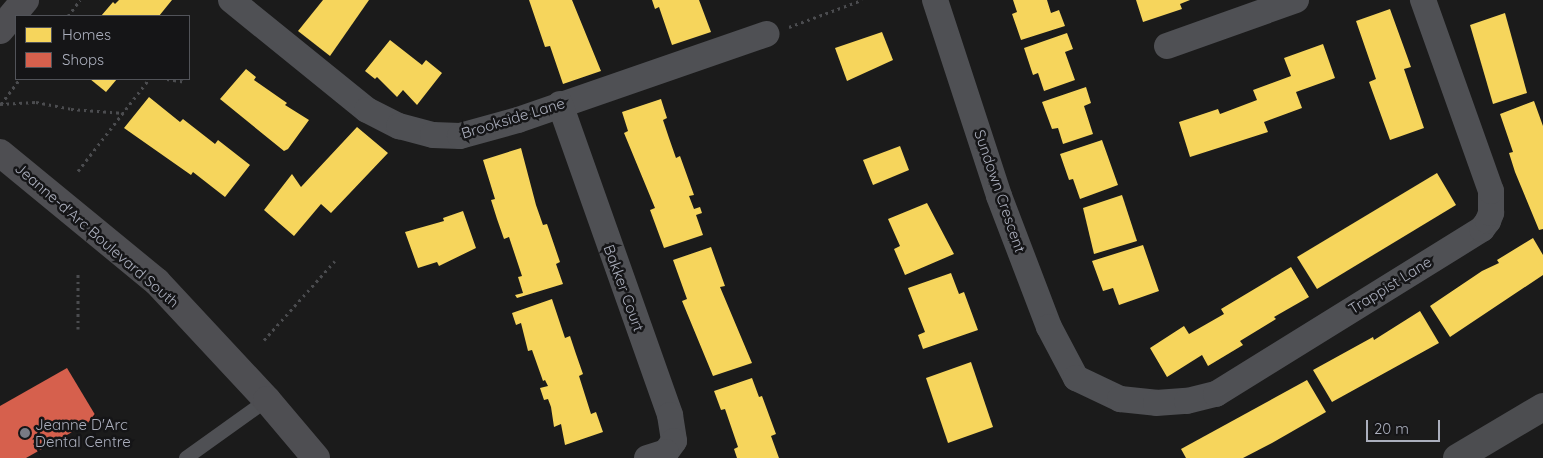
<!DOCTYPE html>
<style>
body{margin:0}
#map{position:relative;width:1543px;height:458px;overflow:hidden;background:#1b1b1b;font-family:Quicksand,sans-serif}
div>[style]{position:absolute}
.homes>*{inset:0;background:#f6d55c}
.shops>*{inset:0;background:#d6604d}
.path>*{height:3px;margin-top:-1.5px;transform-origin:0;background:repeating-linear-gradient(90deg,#4b4c4f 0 2.5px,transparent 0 6.5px)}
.lane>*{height:14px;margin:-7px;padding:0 7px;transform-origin:7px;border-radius:7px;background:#4f5054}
.street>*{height:26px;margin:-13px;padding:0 13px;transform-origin:13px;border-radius:13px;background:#4f5054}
.secondary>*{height:28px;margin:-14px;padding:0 14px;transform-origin:14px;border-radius:14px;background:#4e4e52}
.primary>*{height:28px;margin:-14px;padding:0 14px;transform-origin:14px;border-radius:14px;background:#4c4d50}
.dots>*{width:14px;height:14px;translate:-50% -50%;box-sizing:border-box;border:2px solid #151517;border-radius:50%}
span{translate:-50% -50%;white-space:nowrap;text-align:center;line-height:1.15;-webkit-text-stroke:5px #151517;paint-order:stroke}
.street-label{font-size:15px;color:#abafbd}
.poi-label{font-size:15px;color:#abafbd}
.left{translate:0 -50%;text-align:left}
.legend{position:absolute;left:15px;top:15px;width:175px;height:65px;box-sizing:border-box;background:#151517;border:1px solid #515359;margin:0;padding:6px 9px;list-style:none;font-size:15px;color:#abafbd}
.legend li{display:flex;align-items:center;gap:10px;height:25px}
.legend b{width:25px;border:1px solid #515359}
.scale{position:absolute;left:1366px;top:420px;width:74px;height:22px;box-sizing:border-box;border:2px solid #abafbd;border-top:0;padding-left:6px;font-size:15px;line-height:18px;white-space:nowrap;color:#abafbd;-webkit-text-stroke:4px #151517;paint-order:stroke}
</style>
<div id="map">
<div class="homes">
<i style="clip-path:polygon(119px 0,172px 0,159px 16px,101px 16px,113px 2px,115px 4px)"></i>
<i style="clip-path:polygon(323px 0,369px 0,330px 56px,298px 31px)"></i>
<i style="clip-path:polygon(529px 0,572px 0,601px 71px,563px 84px,550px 46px,545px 47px)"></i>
<i style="clip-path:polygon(652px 0,699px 0,711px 32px,672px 45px,659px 7px,655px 9px)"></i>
<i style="clip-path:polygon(1013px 0,1047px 0,1051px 13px,1059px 10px,1065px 26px,1021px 40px,1012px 14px,1017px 12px)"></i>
<i style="clip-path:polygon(1136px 0,1190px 0,1180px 4px,1182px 9px,1143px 22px)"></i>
<i style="clip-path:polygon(1390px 9px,1411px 67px,1404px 69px,1424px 128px,1390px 140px,1369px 82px,1376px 79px,1356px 21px)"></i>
<i style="clip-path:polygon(1505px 13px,1527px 93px,1493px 104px,1470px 25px)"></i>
<i style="clip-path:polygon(882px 32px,893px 60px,847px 81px,835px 48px)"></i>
<i style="clip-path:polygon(1067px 33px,1073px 49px,1065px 52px,1075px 80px,1044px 91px,1038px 73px,1033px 75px,1024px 48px)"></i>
<i style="clip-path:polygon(390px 40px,422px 65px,426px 60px,442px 73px,417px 105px,403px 90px,397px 97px,377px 77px,375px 79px,365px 71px)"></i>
<i style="clip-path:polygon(1323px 44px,1335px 78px,1296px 92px,1302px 108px,1264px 122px,1268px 132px,1190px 157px,1179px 122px,1218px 109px,1220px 114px,1257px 100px,1253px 90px,1291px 76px,1284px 58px)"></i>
<i style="clip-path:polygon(246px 69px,256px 77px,254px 80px,287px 103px,285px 105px,309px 120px,288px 149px,284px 151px,220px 99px)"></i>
<i style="clip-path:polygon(90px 79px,117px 79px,106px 92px)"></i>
<i style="clip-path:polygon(1086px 87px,1091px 103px,1084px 106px,1093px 134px,1063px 144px,1058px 128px,1052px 129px,1042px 102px)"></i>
<i style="clip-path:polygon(149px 97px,180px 122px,183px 119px,215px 144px,218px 140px,250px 165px,225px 197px,193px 172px,191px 175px,124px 128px)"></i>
<i style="clip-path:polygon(661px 99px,667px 118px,663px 120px,669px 138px,676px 158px,680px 156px,694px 195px,689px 196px,694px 209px,700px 207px,702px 213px,696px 215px,703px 235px,664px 248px,650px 210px,655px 208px,624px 133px,628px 131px,622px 112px)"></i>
<i style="clip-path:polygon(1534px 101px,1543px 126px,1543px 229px,1539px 230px,1515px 172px,1509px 153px,1513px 152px,1500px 114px)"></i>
<i style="clip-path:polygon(357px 127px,388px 153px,331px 213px,321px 204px,294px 236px,264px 210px,292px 174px,301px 187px)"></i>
<i style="clip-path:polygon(1102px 140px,1118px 185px,1080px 199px,1073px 179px,1069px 180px,1060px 154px)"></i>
<i style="clip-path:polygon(900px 146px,909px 170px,873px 185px,863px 160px)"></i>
<i style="clip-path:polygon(521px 148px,536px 205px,543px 225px,547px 224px,560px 262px,556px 264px,563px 284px,517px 298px,515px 295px,523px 293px,518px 277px,522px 276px,509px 237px,504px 239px,497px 219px,491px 200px,495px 199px,483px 160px)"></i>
<i style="clip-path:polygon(1437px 173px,1456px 205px,1317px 289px,1297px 257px)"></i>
<i style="clip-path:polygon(1122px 195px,1137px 241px,1094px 254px,1083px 208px)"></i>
<i style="clip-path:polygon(927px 203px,954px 254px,905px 275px,894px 249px,900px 246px,888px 219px)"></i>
<i style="clip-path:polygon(463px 211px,476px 248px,439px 266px,437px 262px,418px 268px,405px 232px,444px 221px,443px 218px)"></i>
<i style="clip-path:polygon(1533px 238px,1543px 255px,1543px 275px,1450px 337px,1430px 306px,1482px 271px,1499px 263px,1497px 260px)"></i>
<i style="clip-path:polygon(1143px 245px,1159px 291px,1119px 305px,1113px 288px,1103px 291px,1092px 261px)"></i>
<i style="clip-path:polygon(711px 247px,725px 286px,720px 287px,752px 363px,713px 376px,682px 301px,687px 299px,673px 260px)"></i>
<i style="clip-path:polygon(1291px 267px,1309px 297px,1274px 317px,1276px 319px,1240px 341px,1243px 345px,1208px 366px,1202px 355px,1167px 377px,1150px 348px,1184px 326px,1189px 334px,1224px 314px,1221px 309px)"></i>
<i style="clip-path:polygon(951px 273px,959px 294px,964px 292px,978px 330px,923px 349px,918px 335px,925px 332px,908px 288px)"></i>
<i style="clip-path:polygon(552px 299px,565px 338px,570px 336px,576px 354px,583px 374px,579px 376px,591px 414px,596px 412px,603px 432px,565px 445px,561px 424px,554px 427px,551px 407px,548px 399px,544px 400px,540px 388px,548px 386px,545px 380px,543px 381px,532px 350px,528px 351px,521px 323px,516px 325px,512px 313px)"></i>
<i style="clip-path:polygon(1420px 311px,1439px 343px,1332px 402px,1313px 370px,1373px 337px,1374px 340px)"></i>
<i style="clip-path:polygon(971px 362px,993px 427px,948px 443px,926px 378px)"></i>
<i style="clip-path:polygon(752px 378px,759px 397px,762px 396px,776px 434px,771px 436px,779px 458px,737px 458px,734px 449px,738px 447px,725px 409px,721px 410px,714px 391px)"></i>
<i style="clip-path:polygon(1307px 380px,1326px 412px,1272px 443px,1243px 458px,1186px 458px,1181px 449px)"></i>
</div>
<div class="shops">
<i style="clip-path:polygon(67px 368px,97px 418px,26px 458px,0 458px,0 406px)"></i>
</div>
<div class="path">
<i style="left:68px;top:16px;width:20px;rotate:-53deg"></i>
<i style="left:789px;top:27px;width:78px;rotate:-20.3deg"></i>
<i style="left:167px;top:79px;width:18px;rotate:9deg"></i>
<i style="left:0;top:104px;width:36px;rotate:-3deg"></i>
<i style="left:36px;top:102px;width:36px;rotate:11deg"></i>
<i style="left:71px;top:109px;width:53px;rotate:4.3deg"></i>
<i style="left:1px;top:104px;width:31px;rotate:-53deg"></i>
<i style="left:78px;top:171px;width:116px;rotate:-52.3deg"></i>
<i style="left:78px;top:329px;width:55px;rotate:-90deg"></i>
<i style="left:264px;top:340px;width:106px;rotate:-48.1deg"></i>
</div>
<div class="lane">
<i style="left:186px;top:458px;width:100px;rotate:-35.6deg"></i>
</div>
<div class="street">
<i style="left:231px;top:0;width:175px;rotate:39deg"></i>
<i style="left:367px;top:110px;width:36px;rotate:27deg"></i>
<i style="left:399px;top:126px;width:35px;rotate:15deg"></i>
<i style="left:433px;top:135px;width:27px;rotate:2deg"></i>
<i style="left:460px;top:136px;width:60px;rotate:-15.4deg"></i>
<i style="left:518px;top:120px;width:263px;rotate:-19.1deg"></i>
<i style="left:935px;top:0;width:206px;rotate:71.9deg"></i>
<i style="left:999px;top:196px;width:140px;rotate:69.1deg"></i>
<i style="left:1049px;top:327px;width:58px;rotate:62.1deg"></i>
<i style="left:1076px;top:378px;width:49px;rotate:25.5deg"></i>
<i style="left:1120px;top:399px;width:36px;rotate:6deg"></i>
<i style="left:1156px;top:403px;width:31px;rotate:-4deg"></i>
<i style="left:1187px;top:401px;width:30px;rotate:-14deg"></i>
<i style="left:1216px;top:394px;width:313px;rotate:-31.8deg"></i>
<i style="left:1482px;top:229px;width:10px;rotate:-53deg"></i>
<i style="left:1488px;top:221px;width:9px;rotate:-69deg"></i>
<i style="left:1491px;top:213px;width:22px;rotate:-90deg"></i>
<i style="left:1491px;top:191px;width:203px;rotate:-109.6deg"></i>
<i style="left:1167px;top:46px;width:137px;rotate:-19.6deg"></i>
<i style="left:560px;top:104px;width:330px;rotate:70.5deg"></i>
<i style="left:670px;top:415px;width:26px;rotate:81deg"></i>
<i style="left:674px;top:441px;width:14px;rotate:126deg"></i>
<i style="left:666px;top:452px;width:20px;rotate:162deg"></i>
</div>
<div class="secondary">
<i style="left:0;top:30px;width:39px;rotate:-50deg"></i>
<i style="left:0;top:153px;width:203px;rotate:39.4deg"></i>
<i style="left:157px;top:282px;width:161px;rotate:47deg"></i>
<i style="left:267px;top:400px;width:76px;rotate:49.8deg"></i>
</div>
<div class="primary">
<i style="left:1457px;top:458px;width:100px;rotate:-30.7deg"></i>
</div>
<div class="dots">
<i style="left:25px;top:433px;background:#797b84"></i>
</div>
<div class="street-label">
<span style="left:513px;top:118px;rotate:-17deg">Brookside Lane</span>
<span style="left:1000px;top:191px;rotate:71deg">Sundown Crescent</span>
<span style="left:97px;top:235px;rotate:41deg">Jeanne-d'Arc Boulevard South</span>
<span style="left:1390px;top:285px;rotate:-32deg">Trappist Lane</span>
<span style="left:624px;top:288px;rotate:70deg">Bakker Court</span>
</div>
<div class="poi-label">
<span class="left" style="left:35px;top:433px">Jeanne D'Arc<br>Dental Centre</span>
</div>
<ul class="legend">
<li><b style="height:14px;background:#f6d55c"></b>Homes</li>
<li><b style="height:14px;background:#d6604d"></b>Shops</li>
</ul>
<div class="scale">20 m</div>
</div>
